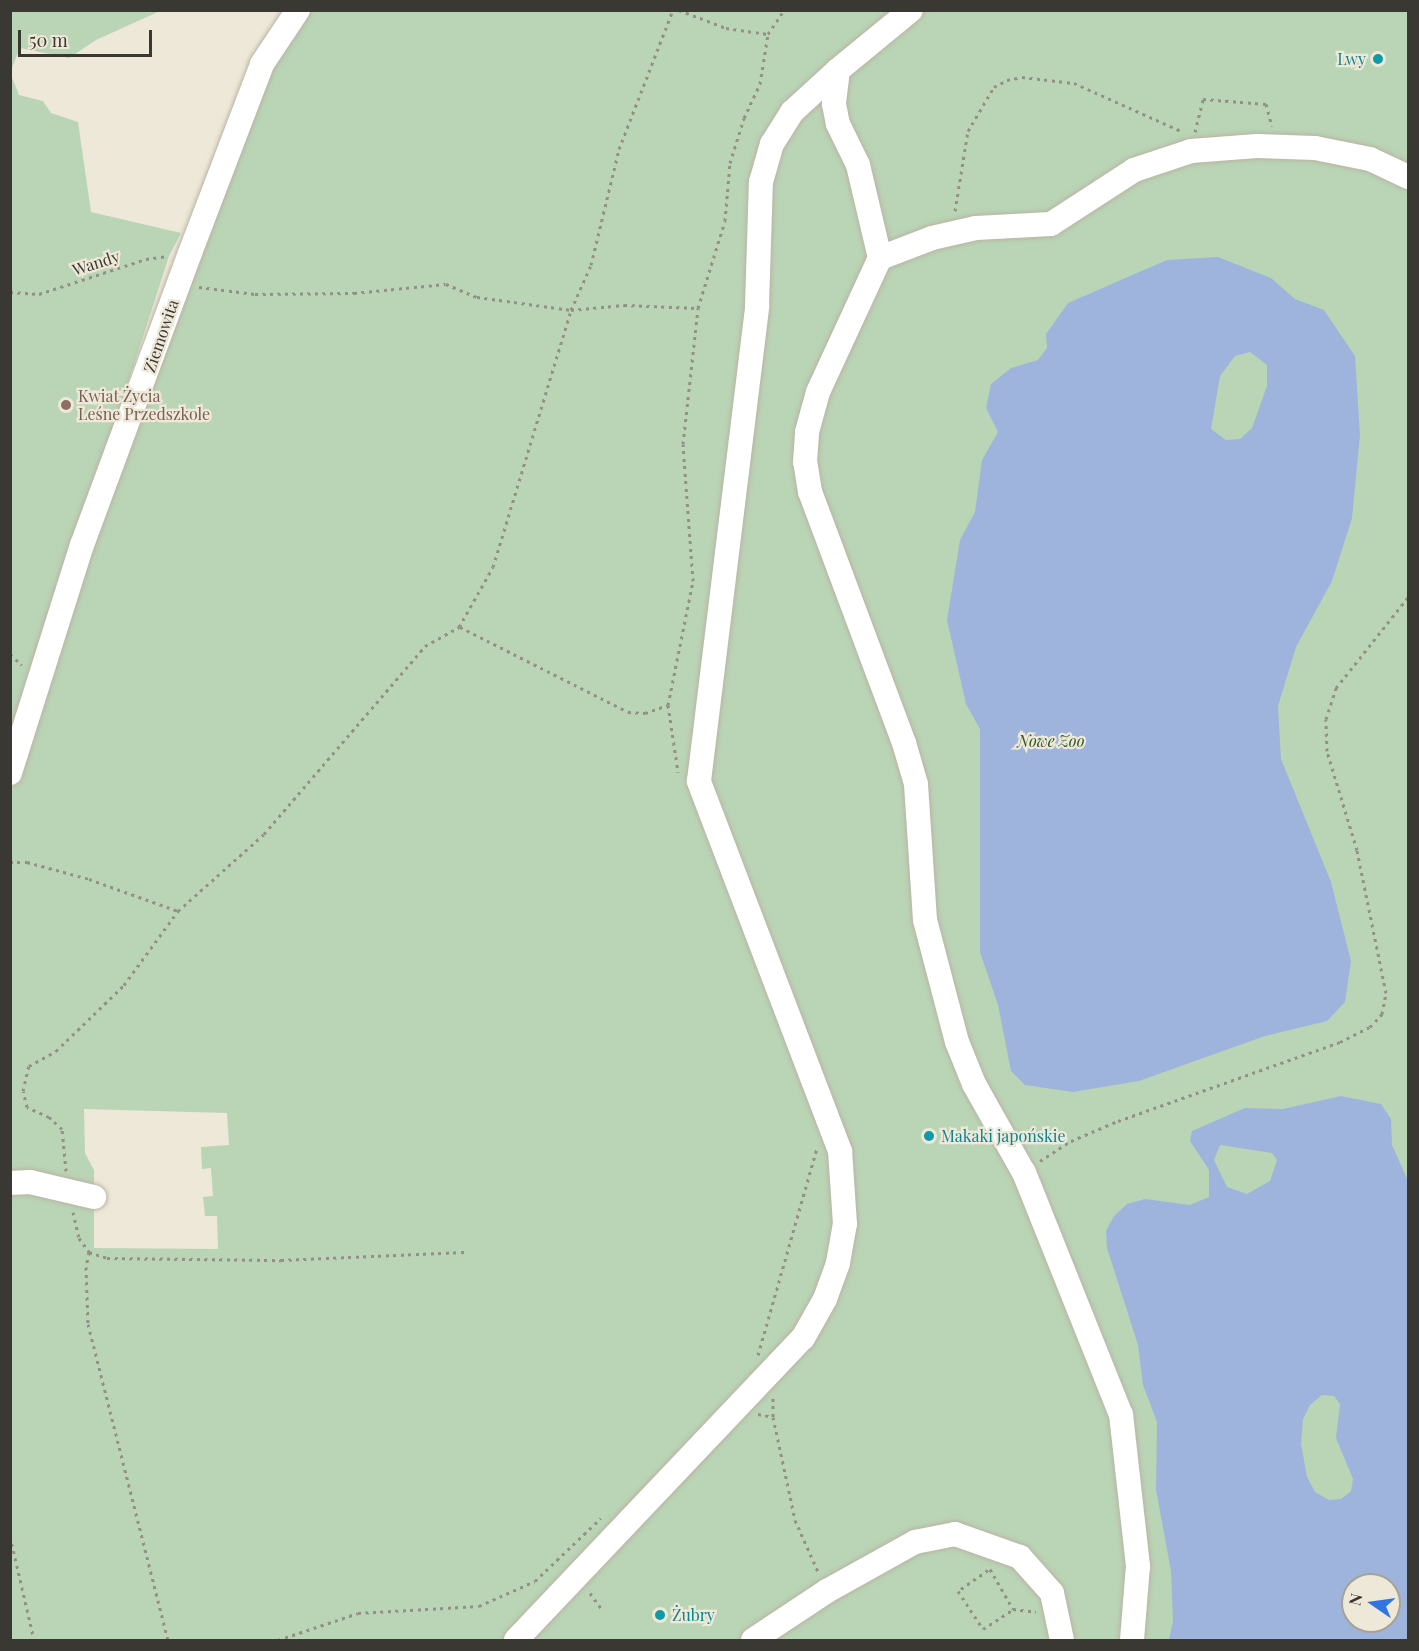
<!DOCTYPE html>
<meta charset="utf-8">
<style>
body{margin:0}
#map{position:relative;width:1419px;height:1651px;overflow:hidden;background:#eee8d8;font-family:"Playfair Display",serif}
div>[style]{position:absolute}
.green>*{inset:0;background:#b9d5b5}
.water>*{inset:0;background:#9eb4dd}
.path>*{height:3px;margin-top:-1.5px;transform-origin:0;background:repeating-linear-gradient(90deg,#949085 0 3px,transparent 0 7.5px)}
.roads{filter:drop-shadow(0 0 2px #b9b4a4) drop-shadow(0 0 2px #b9b4a4)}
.minor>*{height:24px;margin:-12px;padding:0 12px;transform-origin:12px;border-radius:12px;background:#fff}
.dots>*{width:16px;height:16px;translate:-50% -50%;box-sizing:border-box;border:3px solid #eee8d8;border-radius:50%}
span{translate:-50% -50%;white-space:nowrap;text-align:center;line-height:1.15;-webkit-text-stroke:4.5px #eee8d8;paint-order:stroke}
.culture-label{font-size:16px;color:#0d838f}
.right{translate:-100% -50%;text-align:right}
.left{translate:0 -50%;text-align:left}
.street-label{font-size:16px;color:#3a3832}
.education-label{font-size:16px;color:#785e54}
.park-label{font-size:16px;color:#2a5623;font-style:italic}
.frame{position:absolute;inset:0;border:12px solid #3a3832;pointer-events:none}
.north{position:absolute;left:1341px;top:1573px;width:60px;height:60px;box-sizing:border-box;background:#eee8d8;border:2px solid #a6a296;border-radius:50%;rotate:283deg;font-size:16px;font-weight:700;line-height:24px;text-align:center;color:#3a3832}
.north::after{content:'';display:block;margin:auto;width:21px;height:27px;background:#3175e2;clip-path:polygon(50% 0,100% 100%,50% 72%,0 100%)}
.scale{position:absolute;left:18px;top:30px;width:134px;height:27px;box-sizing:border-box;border:3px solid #3a3832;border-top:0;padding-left:8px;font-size:18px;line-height:21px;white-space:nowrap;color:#3a3832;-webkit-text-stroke:4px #eee8d8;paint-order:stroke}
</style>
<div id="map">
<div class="green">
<i style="clip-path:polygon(11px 10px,160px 10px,160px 11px,96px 40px,69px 58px,20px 48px,11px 70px)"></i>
<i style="clip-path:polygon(evenodd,306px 11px,1408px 11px,1408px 1640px,11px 1640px,10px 794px,89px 546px,267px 68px,306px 11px,84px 1109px,227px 1113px,229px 1145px,201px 1147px,202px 1169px,211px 1168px,213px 1196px,203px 1197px,205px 1216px,217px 1216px,218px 1249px,94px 1248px,94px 1170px,85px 1153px,84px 1109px,306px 11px,1353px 1585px,1389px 1585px,1389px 1621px,1353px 1621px,1353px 1585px)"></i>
<i style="clip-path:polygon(11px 75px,19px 95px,43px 101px,51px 113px,78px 122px,91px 212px,181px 233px,169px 256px,11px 745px)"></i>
</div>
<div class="water">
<i style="clip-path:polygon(evenodd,1218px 257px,1271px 278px,1295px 299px,1324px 310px,1355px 356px,1360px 435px,1352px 518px,1332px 581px,1296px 647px,1278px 706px,1281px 759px,1331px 882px,1351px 961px,1345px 1002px,1327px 1021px,1265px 1036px,1139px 1081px,1073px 1092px,1025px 1085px,1011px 1071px,998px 1005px,980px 952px,980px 729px,966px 704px,947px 620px,960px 540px,975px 512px,982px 460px,998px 432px,986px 408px,991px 384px,1011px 368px,1038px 360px,1047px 348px,1046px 334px,1068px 303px,1167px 260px,1218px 257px,1250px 352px,1267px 365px,1267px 386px,1252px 428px,1240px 439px,1226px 440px,1211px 429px,1220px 376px,1235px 356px,1250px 352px)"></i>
<i style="clip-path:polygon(evenodd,1341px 1096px,1381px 1104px,1391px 1119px,1392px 1145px,1408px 1181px,1408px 1640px,1169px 1640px,1173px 1621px,1171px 1571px,1156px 1490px,1157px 1422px,1143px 1385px,1138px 1345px,1107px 1248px,1106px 1231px,1114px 1216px,1127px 1204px,1145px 1199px,1190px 1205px,1209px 1197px,1209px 1170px,1190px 1141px,1192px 1131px,1245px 1108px,1283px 1109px,1341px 1096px,1220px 1145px,1272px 1153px,1277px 1160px,1270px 1181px,1247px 1194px,1227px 1187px,1214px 1160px,1220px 1145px,1341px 1096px,1322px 1395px,1334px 1396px,1340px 1404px,1336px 1438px,1353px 1479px,1351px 1491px,1341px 1499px,1329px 1500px,1315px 1492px,1307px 1477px,1301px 1444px,1303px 1419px,1310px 1405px,1322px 1395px,1341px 1096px,1353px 1585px,1389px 1585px,1389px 1621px,1353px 1621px,1353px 1585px)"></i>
</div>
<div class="path">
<i style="left:679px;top:10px;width:50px;rotate:21deg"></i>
<i style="left:726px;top:28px;width:42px;rotate:8.1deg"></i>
<i style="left:768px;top:34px;width:29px;rotate:-56deg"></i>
<i style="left:1195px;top:132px;width:34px;rotate:-76deg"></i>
<i style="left:1203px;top:99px;width:63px;rotate:4.5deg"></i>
<i style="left:1266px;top:104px;width:23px;rotate:75deg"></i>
<i style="left:955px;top:211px;width:81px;rotate:-80.8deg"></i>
<i style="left:968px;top:131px;width:51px;rotate:-59.4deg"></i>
<i style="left:994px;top:87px;width:15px;rotate:-28deg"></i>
<i style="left:1007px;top:80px;width:15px;rotate:-11deg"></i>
<i style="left:1022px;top:77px;width:52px;rotate:6.6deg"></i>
<i style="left:1074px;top:83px;width:117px;rotate:24.2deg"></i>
<i style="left:199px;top:287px;width:56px;rotate:7.1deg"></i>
<i style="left:255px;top:294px;width:99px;rotate:-0.6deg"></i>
<i style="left:354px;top:293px;width:92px;rotate:-5.6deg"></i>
<i style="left:446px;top:284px;width:34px;rotate:23deg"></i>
<i style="left:477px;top:297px;width:95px;rotate:7.9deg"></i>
<i style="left:571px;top:310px;width:49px;rotate:-66deg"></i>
<i style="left:591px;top:265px;width:119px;rotate:-76.4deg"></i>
<i style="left:619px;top:149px;width:149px;rotate:-68.8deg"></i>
<i style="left:10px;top:292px;width:29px;rotate:4deg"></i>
<i style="left:39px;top:294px;width:113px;rotate:-18.1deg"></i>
<i style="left:146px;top:259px;width:22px;rotate:-8deg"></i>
<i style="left:460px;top:627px;width:188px;rotate:26.8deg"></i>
<i style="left:628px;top:712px;width:17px;rotate:3deg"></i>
<i style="left:645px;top:713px;width:24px;rotate:-19deg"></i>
<i style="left:668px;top:705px;width:126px;rotate:-78.6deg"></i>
<i style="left:693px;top:581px;width:137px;rotate:-94.2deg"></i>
<i style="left:683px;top:444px;width:137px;rotate:-83.7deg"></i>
<i style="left:10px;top:654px;width:16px;rotate:43deg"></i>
<i style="left:668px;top:705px;width:68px;rotate:81.5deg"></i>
<i style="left:10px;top:862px;width:17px"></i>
<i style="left:27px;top:862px;width:64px;rotate:15.3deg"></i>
<i style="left:89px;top:879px;width:95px;rotate:19.8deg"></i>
<i style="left:178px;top:911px;width:115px;rotate:-41.8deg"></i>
<i style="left:264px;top:834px;width:248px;rotate:-49.4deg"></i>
<i style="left:425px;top:646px;width:39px;rotate:-29deg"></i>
<i style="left:459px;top:627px;width:69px;rotate:-60.5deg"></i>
<i style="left:493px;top:567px;width:269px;rotate:-73.1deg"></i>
<i style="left:571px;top:310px;width:53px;rotate:-5.4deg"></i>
<i style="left:624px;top:305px;width:74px;rotate:2.3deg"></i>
<i style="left:698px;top:308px;width:91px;rotate:-72.8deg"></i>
<i style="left:725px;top:221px;width:58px;rotate:-85.1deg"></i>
<i style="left:730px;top:163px;width:47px;rotate:-72.7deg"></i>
<i style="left:744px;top:118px;width:38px;rotate:-65deg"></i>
<i style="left:760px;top:84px;width:51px;rotate:-80.9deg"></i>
<i style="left:1040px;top:1161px;width:37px;rotate:-33deg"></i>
<i style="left:1071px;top:1141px;width:51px;rotate:-23.1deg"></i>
<i style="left:1118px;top:1121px;width:236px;rotate:-19.6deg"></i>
<i style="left:1340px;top:1042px;width:34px;rotate:-27deg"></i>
<i style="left:1370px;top:1027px;width:18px;rotate:-47deg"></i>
<i style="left:1382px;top:1014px;width:21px;rotate:-79deg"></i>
<i style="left:1386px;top:993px;width:146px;rotate:-101.5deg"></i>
<i style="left:1357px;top:850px;width:103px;rotate:-106.9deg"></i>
<i style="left:1327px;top:751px;width:32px;rotate:-92deg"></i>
<i style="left:1326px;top:719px;width:33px;rotate:-72deg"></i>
<i style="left:1336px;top:688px;width:116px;rotate:-51.6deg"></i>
<i style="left:66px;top:1171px;width:42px;rotate:-95.4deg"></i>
<i style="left:62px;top:1129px;width:18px;rotate:-137deg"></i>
<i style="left:49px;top:1117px;width:24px;rotate:-156deg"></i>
<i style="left:27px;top:1107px;width:16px;rotate:-104deg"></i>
<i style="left:23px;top:1091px;width:26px;rotate:-77deg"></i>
<i style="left:29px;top:1066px;width:31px;rotate:-29deg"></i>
<i style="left:56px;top:1051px;width:95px;rotate:-44.1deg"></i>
<i style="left:124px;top:985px;width:92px;rotate:-53.9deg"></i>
<i style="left:73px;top:1212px;width:27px;rotate:77deg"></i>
<i style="left:79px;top:1238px;width:17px;rotate:54deg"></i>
<i style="left:89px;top:1252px;width:19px;rotate:18deg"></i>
<i style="left:107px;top:1258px;width:174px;rotate:0.7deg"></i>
<i style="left:281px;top:1260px;width:184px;rotate:-2.5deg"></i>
<i style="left:89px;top:1252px;width:15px;rotate:101deg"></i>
<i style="left:86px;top:1267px;width:57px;rotate:88deg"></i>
<i style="left:88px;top:1324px;width:326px;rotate:75.8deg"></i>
<i style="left:758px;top:1355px;width:215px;rotate:-74.1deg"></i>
<i style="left:773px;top:1398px;width:19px;rotate:90deg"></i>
<i style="left:758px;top:1414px;width:15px;rotate:11deg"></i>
<i style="left:773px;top:1417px;width:105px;rotate:77.9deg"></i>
<i style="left:795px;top:1520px;width:59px;rotate:66deg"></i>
<i style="left:10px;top:1536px;width:107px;rotate:77deg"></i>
<i style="left:990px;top:1569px;width:46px;rotate:60.1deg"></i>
<i style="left:1013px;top:1609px;width:23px;rotate:7deg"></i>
<i style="left:988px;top:1570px;width:37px;rotate:145deg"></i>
<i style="left:958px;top:1591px;width:45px;rotate:56.7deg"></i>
<i style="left:983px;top:1629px;width:35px;rotate:-33deg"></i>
<i style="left:590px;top:1593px;width:19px;rotate:54deg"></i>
<i style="left:278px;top:1640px;width:84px;rotate:-18.6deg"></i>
<i style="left:358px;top:1613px;width:121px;rotate:-3.3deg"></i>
<i style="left:479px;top:1606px;width:61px;rotate:-24.1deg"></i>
<i style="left:535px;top:1581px;width:91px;rotate:-43.7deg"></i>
</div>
<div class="roads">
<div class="minor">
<i style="left:838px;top:70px;width:94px;rotate:-39.4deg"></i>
<i style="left:10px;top:773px;width:239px;rotate:-72.5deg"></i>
<i style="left:82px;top:545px;width:311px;rotate:-69.7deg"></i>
<i style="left:190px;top:253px;width:202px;rotate:-69.1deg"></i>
<i style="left:262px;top:64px;width:65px;rotate:-56.3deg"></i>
<i style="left:10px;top:1183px;width:20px;rotate:-3deg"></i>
<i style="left:30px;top:1182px;width:66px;rotate:13.2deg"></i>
<i style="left:516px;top:1640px;width:417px;rotate:-46.5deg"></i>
<i style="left:803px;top:1338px;width:45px;rotate:-60.6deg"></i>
<i style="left:825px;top:1299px;width:38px;rotate:-70deg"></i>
<i style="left:838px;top:1263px;width:40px;rotate:-80deg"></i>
<i style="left:845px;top:1224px;width:73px;rotate:-93.9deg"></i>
<i style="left:840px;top:1151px;width:396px;rotate:-110.9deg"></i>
<i style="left:699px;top:781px;width:479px;rotate:-83deg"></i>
<i style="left:757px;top:306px;width:124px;rotate:-88.2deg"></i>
<i style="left:761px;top:182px;width:40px;rotate:-74deg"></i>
<i style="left:772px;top:144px;width:38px;rotate:-58deg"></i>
<i style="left:792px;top:112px;width:62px;rotate:-42.4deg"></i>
<i style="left:838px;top:70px;width:34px;rotate:97deg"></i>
<i style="left:834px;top:104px;width:20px;rotate:79deg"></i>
<i style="left:838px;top:124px;width:46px;rotate:64deg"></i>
<i style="left:858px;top:165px;width:96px;rotate:76.7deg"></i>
<i style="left:753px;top:1640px;width:89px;rotate:-33.5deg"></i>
<i style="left:827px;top:1591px;width:101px;rotate:-29.1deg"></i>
<i style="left:915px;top:1542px;width:41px;rotate:-11.3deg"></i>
<i style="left:955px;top:1534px;width:69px;rotate:19.5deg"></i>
<i style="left:1020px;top:1557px;width:48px;rotate:48.4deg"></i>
<i style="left:1052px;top:1593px;width:48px;rotate:78deg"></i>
<i style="left:1132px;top:1640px;width:74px;rotate:-85.4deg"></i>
<i style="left:1138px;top:1566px;width:152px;rotate:-96.4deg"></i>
<i style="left:1121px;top:1415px;width:261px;rotate:-111.8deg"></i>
<i style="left:1024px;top:1173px;width:102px;rotate:-119.3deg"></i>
<i style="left:974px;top:1084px;width:45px;rotate:-112deg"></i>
<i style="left:957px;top:1042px;width:126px;rotate:-104.7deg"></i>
<i style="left:925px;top:920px;width:136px;rotate:-93.8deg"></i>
<i style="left:916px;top:784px;width:43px;rotate:-106.3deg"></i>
<i style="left:904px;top:743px;width:268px;rotate:-110.5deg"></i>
<i style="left:810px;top:492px;width:30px;rotate:-99deg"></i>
<i style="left:805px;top:462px;width:30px;rotate:-86deg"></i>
<i style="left:807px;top:432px;width:41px;rotate:-74.6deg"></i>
<i style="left:818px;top:392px;width:148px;rotate:-65.2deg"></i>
<i style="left:880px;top:258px;width:56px;rotate:-21deg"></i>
<i style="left:932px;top:238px;width:45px;rotate:-12.8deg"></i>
<i style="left:976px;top:228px;width:75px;rotate:-3.1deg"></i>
<i style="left:1051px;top:224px;width:99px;rotate:-33deg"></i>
<i style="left:1134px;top:170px;width:60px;rotate:-18.4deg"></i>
<i style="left:1191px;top:151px;width:66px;rotate:-4.3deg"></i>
<i style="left:1257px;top:146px;width:58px;rotate:2deg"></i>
<i style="left:1315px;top:148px;width:56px;rotate:11.3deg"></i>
<i style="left:1370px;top:159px;width:42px;rotate:25.3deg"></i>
</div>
</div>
<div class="dots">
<i style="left:1378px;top:59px;background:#0f9aa8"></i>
<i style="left:66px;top:405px;background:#8d6e63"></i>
<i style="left:929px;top:1136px;background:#0f9aa8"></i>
<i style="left:660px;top:1615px;background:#0f9aa8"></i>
</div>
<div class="culture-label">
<span class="right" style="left:1366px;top:59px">Lwy</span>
<span class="left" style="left:941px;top:1136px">Makaki japońskie</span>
<span class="left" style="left:672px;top:1615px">Żubry</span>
</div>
<div class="street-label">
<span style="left:96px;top:263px;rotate:-18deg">Wandy</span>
<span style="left:161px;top:336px;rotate:-71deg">Ziemowita</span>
</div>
<div class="education-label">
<span class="left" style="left:78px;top:405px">Kwiat Życia<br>Leśne Przedszkole</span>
</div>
<div class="park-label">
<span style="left:1051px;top:741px">Nowe Zoo</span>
</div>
<div class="frame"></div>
<div class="north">N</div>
<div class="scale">50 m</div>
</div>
